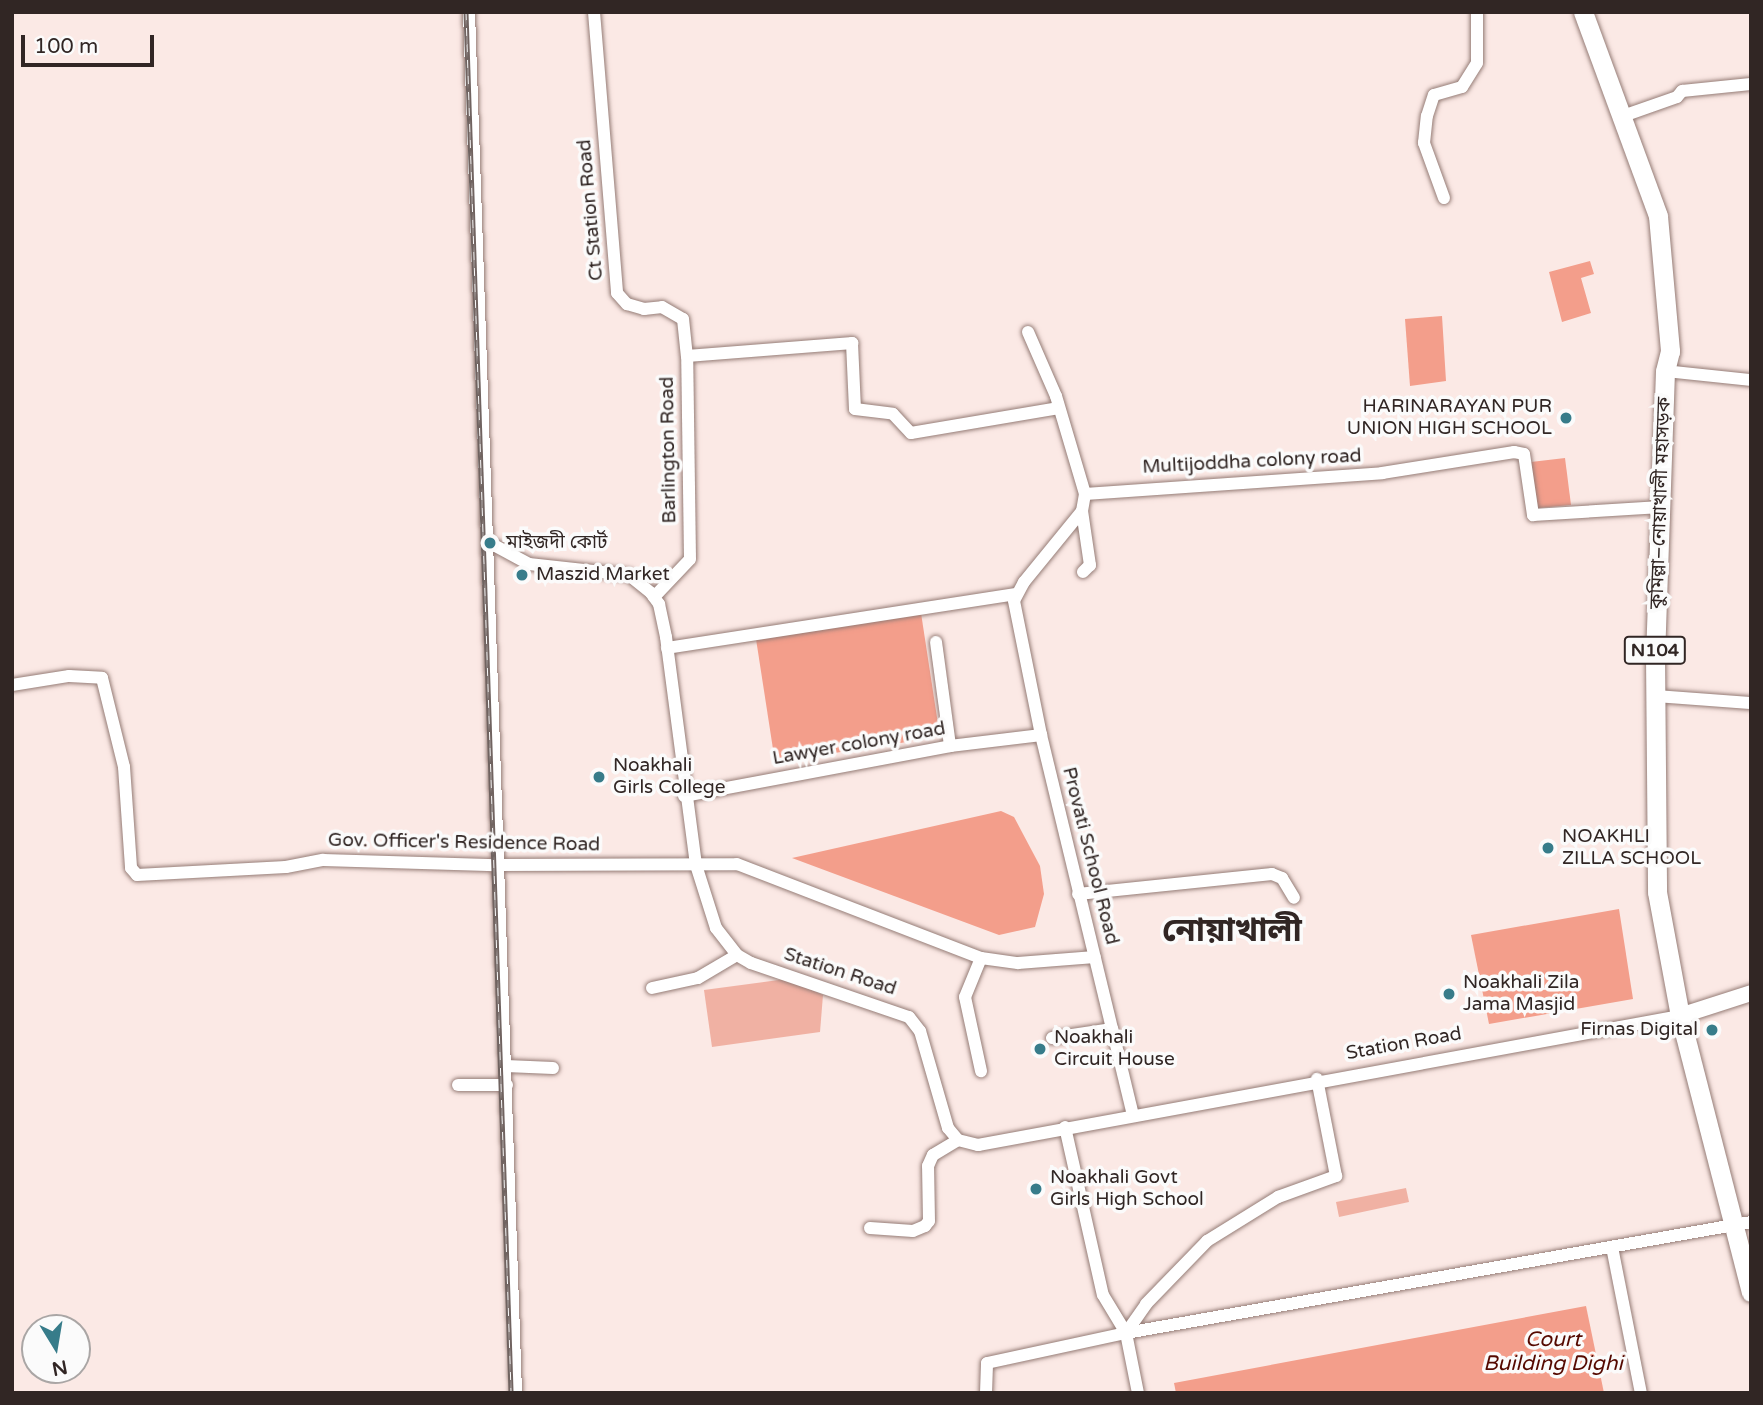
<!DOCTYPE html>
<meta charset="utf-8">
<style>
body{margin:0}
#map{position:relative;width:1763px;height:1405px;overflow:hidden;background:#fbe9e5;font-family:"Varela Round","Noto Sans Bengali",sans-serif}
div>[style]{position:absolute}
.green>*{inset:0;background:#f0b1a3}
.water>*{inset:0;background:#f39e8b}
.roads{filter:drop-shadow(0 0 2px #957c76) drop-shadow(0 0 2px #957c76)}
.minor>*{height:12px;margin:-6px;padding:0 6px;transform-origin:6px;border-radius:6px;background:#fff}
.major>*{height:16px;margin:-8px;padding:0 8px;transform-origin:8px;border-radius:8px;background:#fff}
.highway>*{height:19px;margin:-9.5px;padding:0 9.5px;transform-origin:9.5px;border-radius:9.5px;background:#fff}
.rail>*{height:5px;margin-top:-2.5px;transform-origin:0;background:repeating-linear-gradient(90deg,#fbfbfb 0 8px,#706360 0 16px);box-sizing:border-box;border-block:2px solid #706360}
.dots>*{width:19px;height:19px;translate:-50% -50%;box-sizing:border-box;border:4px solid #fbfbfb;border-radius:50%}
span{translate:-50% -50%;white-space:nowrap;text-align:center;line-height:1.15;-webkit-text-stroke:7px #fbfbfb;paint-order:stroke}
.shield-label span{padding:2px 5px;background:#fbfbfb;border:2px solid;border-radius:5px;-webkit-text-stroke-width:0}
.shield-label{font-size:18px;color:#312624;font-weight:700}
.street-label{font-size:19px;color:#312624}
.poi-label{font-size:19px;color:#312624}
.right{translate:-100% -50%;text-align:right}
.left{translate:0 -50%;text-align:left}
.water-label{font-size:21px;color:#550900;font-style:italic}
.town-label{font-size:33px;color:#312624;font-weight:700}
.frame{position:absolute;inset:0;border:14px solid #312624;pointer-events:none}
.north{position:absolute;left:21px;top:1314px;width:70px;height:70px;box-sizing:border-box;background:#fbfbfb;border:2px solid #aaa6a5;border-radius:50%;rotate:169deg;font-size:19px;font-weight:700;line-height:28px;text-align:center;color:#312624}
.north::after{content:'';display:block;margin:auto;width:24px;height:32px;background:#377c8a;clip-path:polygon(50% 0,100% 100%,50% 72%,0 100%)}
.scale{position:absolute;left:21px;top:35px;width:133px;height:32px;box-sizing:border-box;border:4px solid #312624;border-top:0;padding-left:9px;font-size:21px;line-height:24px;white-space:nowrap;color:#312624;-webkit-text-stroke:5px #fbfbfb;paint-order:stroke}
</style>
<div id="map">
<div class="green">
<i style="clip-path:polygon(786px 979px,823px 995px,820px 1032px,712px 1047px,704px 990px)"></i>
<i style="clip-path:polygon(1406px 1188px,1409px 1202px,1339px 1217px,1336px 1202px)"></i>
</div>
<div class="water">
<i style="clip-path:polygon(1590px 261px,1594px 274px,1581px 278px,1591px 313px,1562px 322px,1549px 272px)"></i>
<i style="clip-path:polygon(1442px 316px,1446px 381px,1410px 386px,1405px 319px)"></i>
<i style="clip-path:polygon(1565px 458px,1571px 505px,1538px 508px,1531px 462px)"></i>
<i style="clip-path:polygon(921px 613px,940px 737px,775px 762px,756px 639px)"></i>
<i style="clip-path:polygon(1001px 811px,1014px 817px,1040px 866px,1044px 894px,1035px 927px,999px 935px,792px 858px)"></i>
<i style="clip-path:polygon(1619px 909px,1633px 999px,1489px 1024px,1471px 935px)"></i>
<i style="clip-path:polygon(1586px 1306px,1604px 1393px,1176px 1393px,1174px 1383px)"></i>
</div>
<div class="roads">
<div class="minor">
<i style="left:469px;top:12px;width:1382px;rotate:88.05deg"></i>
<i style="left:594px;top:12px;width:282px;rotate:85.3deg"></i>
<i style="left:617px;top:293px;width:15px;rotate:48deg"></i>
<i style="left:627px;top:304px;width:18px;rotate:16deg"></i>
<i style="left:644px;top:309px;width:18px;rotate:-6deg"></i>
<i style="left:662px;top:307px;width:24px;rotate:30deg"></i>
<i style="left:683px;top:319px;width:37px;rotate:84deg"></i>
<i style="left:1623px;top:116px;width:57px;rotate:-19.4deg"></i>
<i style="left:1677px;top:97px;width:8px;rotate:-50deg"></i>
<i style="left:1682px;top:91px;width:69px;rotate:-5.8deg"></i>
<i style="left:1444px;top:198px;width:59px;rotate:-110deg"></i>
<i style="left:1424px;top:143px;width:27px;rotate:-84deg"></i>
<i style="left:1427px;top:116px;width:22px;rotate:-72deg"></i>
<i style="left:1434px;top:95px;width:29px;rotate:-16deg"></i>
<i style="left:1462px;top:87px;width:28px;rotate:-58deg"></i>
<i style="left:1477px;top:63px;width:51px;rotate:-90deg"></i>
<i style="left:1028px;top:332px;width:70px;rotate:66.4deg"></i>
<i style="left:1056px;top:396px;width:102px;rotate:73.5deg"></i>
<i style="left:1085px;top:494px;width:17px;rotate:100deg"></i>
<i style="left:1082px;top:511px;width:92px;rotate:129.2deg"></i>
<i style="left:1024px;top:582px;width:21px;rotate:118deg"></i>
<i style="left:1014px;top:601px;width:137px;rotate:78.6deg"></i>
<i style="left:1041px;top:735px;width:390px;rotate:76.4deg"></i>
<i style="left:1665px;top:371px;width:86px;rotate:6deg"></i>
<i style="left:1085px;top:494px;width:298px;rotate:-4deg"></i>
<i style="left:1382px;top:473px;width:134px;rotate:-9deg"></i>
<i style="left:1514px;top:452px;width:10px;rotate:11deg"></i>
<i style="left:1524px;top:454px;width:62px;rotate:81.6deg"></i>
<i style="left:1533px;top:515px;width:128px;rotate:-3.6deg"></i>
<i style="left:1082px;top:511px;width:55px;rotate:81.6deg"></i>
<i style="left:1090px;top:565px;width:10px;rotate:135deg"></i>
<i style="left:490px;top:543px;width:44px;rotate:28.3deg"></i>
<i style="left:529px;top:564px;width:101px;rotate:6.3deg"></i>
<i style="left:629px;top:575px;width:28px;rotate:39deg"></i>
<i style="left:651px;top:593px;width:14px;rotate:54deg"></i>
<i style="left:659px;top:604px;width:34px;rotate:78deg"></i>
<i style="left:666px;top:637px;width:230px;rotate:82.5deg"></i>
<i style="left:696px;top:865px;width:66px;rotate:72.4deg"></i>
<i style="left:716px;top:928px;width:34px;rotate:52deg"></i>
<i style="left:737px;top:955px;width:16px;rotate:30deg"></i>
<i style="left:751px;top:963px;width:167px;rotate:18.9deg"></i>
<i style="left:909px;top:1017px;width:18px;rotate:52deg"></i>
<i style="left:920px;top:1031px;width:101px;rotate:73.9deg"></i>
<i style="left:948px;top:1128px;width:16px;rotate:50deg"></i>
<i style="left:958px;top:1140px;width:21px;rotate:14deg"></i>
<i style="left:978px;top:1145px;width:714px;rotate:-10.41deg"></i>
<i style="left:654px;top:597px;width:52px;rotate:-46.5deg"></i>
<i style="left:690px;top:559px;width:203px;rotate:-90.8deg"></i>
<i style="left:687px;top:356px;width:166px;rotate:-4.5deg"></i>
<i style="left:852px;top:343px;width:66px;rotate:87.4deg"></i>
<i style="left:855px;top:409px;width:38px;rotate:7deg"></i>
<i style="left:893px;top:414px;width:26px;rotate:47deg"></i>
<i style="left:911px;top:433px;width:150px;rotate:-9.6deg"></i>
<i style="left:936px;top:642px;width:105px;rotate:82.3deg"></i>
<i style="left:667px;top:648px;width:352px;rotate:-8.8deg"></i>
<i style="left:12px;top:685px;width:58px;rotate:-9deg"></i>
<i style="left:69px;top:676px;width:33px;rotate:3deg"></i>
<i style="left:102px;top:678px;width:92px;rotate:76.1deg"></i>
<i style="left:124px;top:767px;width:101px;rotate:86deg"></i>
<i style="left:131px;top:868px;width:9px;rotate:49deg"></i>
<i style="left:137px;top:875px;width:149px;rotate:-3.1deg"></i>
<i style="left:286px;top:867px;width:38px;rotate:-11deg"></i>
<i style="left:323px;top:860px;width:173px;rotate:1.7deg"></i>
<i style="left:496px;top:865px;width:241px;rotate:-0.2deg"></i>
<i style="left:737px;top:864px;width:261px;rotate:21.1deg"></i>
<i style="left:981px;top:958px;width:37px;rotate:8deg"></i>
<i style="left:1018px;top:963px;width:77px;rotate:-4.5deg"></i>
<i style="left:1655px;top:696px;width:96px;rotate:4.2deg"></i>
<i style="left:684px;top:796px;width:271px;rotate:-10.6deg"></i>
<i style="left:950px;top:746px;width:92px;rotate:-6.9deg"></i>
<i style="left:1078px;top:894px;width:195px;rotate:-5.9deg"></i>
<i style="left:1272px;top:874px;width:11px;rotate:22deg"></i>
<i style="left:1282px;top:878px;width:23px;rotate:59deg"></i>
<i style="left:981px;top:958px;width:42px;rotate:112.3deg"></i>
<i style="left:965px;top:997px;width:76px;rotate:77.8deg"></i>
<i style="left:652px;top:988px;width:47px;rotate:-12.3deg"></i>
<i style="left:698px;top:978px;width:45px;rotate:-30.5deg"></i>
<i style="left:1052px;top:1038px;width:61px;rotate:-8.5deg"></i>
<i style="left:506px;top:1066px;width:47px;rotate:2.4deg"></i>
<i style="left:458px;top:1085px;width:49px"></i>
<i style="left:1065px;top:1127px;width:172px;rotate:77.3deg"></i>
<i style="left:1103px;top:1295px;width:44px;rotate:58.8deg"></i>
<i style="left:1126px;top:1333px;width:61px;rotate:78.7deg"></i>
<i style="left:870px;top:1228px;width:43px;rotate:4deg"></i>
<i style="left:913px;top:1231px;width:13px;rotate:-23deg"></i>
<i style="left:925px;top:1226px;width:6px;rotate:-51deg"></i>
<i style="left:929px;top:1221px;width:55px;rotate:-91deg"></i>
<i style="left:928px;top:1166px;width:12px;rotate:-66deg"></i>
<i style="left:933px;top:1155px;width:29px;rotate:-31deg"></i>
<i style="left:1612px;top:1247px;width:149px;rotate:78.8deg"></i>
<i style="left:1126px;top:1333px;width:35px;rotate:-55deg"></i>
<i style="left:1146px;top:1304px;width:88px;rotate:-45.9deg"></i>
<i style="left:1207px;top:1241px;width:84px;rotate:-31.8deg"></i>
<i style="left:1278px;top:1197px;width:62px;rotate:-19.9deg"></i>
<i style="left:1336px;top:1176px;width:99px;rotate:-101.1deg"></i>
<i style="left:986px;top:1393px;width:30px;rotate:-88deg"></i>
<i style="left:987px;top:1363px;width:142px;rotate:-12.2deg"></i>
<i style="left:1126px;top:1333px;width:635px;rotate:-10.07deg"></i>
</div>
<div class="major">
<i style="left:1680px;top:1016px;width:75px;rotate:-17.9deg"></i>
</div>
<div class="highway">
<i style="left:1583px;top:12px;width:217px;rotate:69.8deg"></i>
<i style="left:1658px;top:216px;width:136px;rotate:84.9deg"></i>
<i style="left:1670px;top:351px;width:21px;rotate:104deg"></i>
<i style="left:1665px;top:371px;width:284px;rotate:92deg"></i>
<i style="left:1655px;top:655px;width:237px;rotate:89.5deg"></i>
<i style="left:1657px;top:892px;width:126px;rotate:79.5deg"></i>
<i style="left:1680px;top:1016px;width:285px;rotate:75.6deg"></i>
</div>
</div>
<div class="rail">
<i style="left:466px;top:12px;width:1382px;rotate:88.13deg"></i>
</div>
<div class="dots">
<i style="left:1566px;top:418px;background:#377c8a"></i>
<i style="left:490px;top:543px;background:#377c8a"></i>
<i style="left:522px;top:575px;background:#377c8a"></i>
<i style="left:599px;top:777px;background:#377c8a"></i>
<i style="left:1548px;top:848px;background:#377c8a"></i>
<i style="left:1449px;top:994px;background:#377c8a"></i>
<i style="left:1712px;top:1030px;background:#377c8a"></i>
<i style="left:1040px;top:1049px;background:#377c8a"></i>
<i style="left:1036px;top:1189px;background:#377c8a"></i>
</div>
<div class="shield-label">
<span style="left:1655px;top:650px">N104</span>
</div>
<div class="street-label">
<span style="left:591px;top:210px;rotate:-95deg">Ct Station Road</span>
<span style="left:669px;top:450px;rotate:-91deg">Barlington Road</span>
<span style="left:1252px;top:462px;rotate:-3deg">Multijoddha colony road</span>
<span style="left:1661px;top:503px;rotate:-88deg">কুমিল্লা–নোয়াখালী মহাসড়ক</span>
<span style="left:859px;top:744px;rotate:-10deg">Lawyer colony road</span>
<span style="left:464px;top:843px;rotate:1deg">Gov. Officer's Residence Road</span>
<span style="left:1090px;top:856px;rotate:76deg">Provati School Road</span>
<span style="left:840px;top:972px;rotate:18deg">Station Road</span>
<span style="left:1404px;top:1044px;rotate:-10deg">Station Road</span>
</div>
<div class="poi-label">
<span class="right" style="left:1552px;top:418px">HARINARAYAN PUR<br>UNION HIGH SCHOOL</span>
<span class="left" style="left:506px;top:543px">মাইজদী কোর্ট</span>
<span class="left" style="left:536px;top:575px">Maszid Market</span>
<span class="left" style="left:613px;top:777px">Noakhali<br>Girls College</span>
<span class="left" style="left:1562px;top:848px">NOAKHLI<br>ZILLA SCHOOL</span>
<span class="left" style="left:1463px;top:994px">Noakhali Zila<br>Jama Masjid</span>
<span class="right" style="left:1698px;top:1030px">Firnas Digital</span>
<span class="left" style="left:1054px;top:1049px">Noakhali<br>Circuit House</span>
<span class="left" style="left:1050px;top:1189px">Noakhali Govt<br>Girls High School</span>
</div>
<div class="water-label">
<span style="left:1553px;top:1352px">Court<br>Building Dighi</span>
</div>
<div class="town-label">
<span style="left:1232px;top:931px">নোয়াখালী</span>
</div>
<div class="frame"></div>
<div class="north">N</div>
<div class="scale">100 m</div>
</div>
